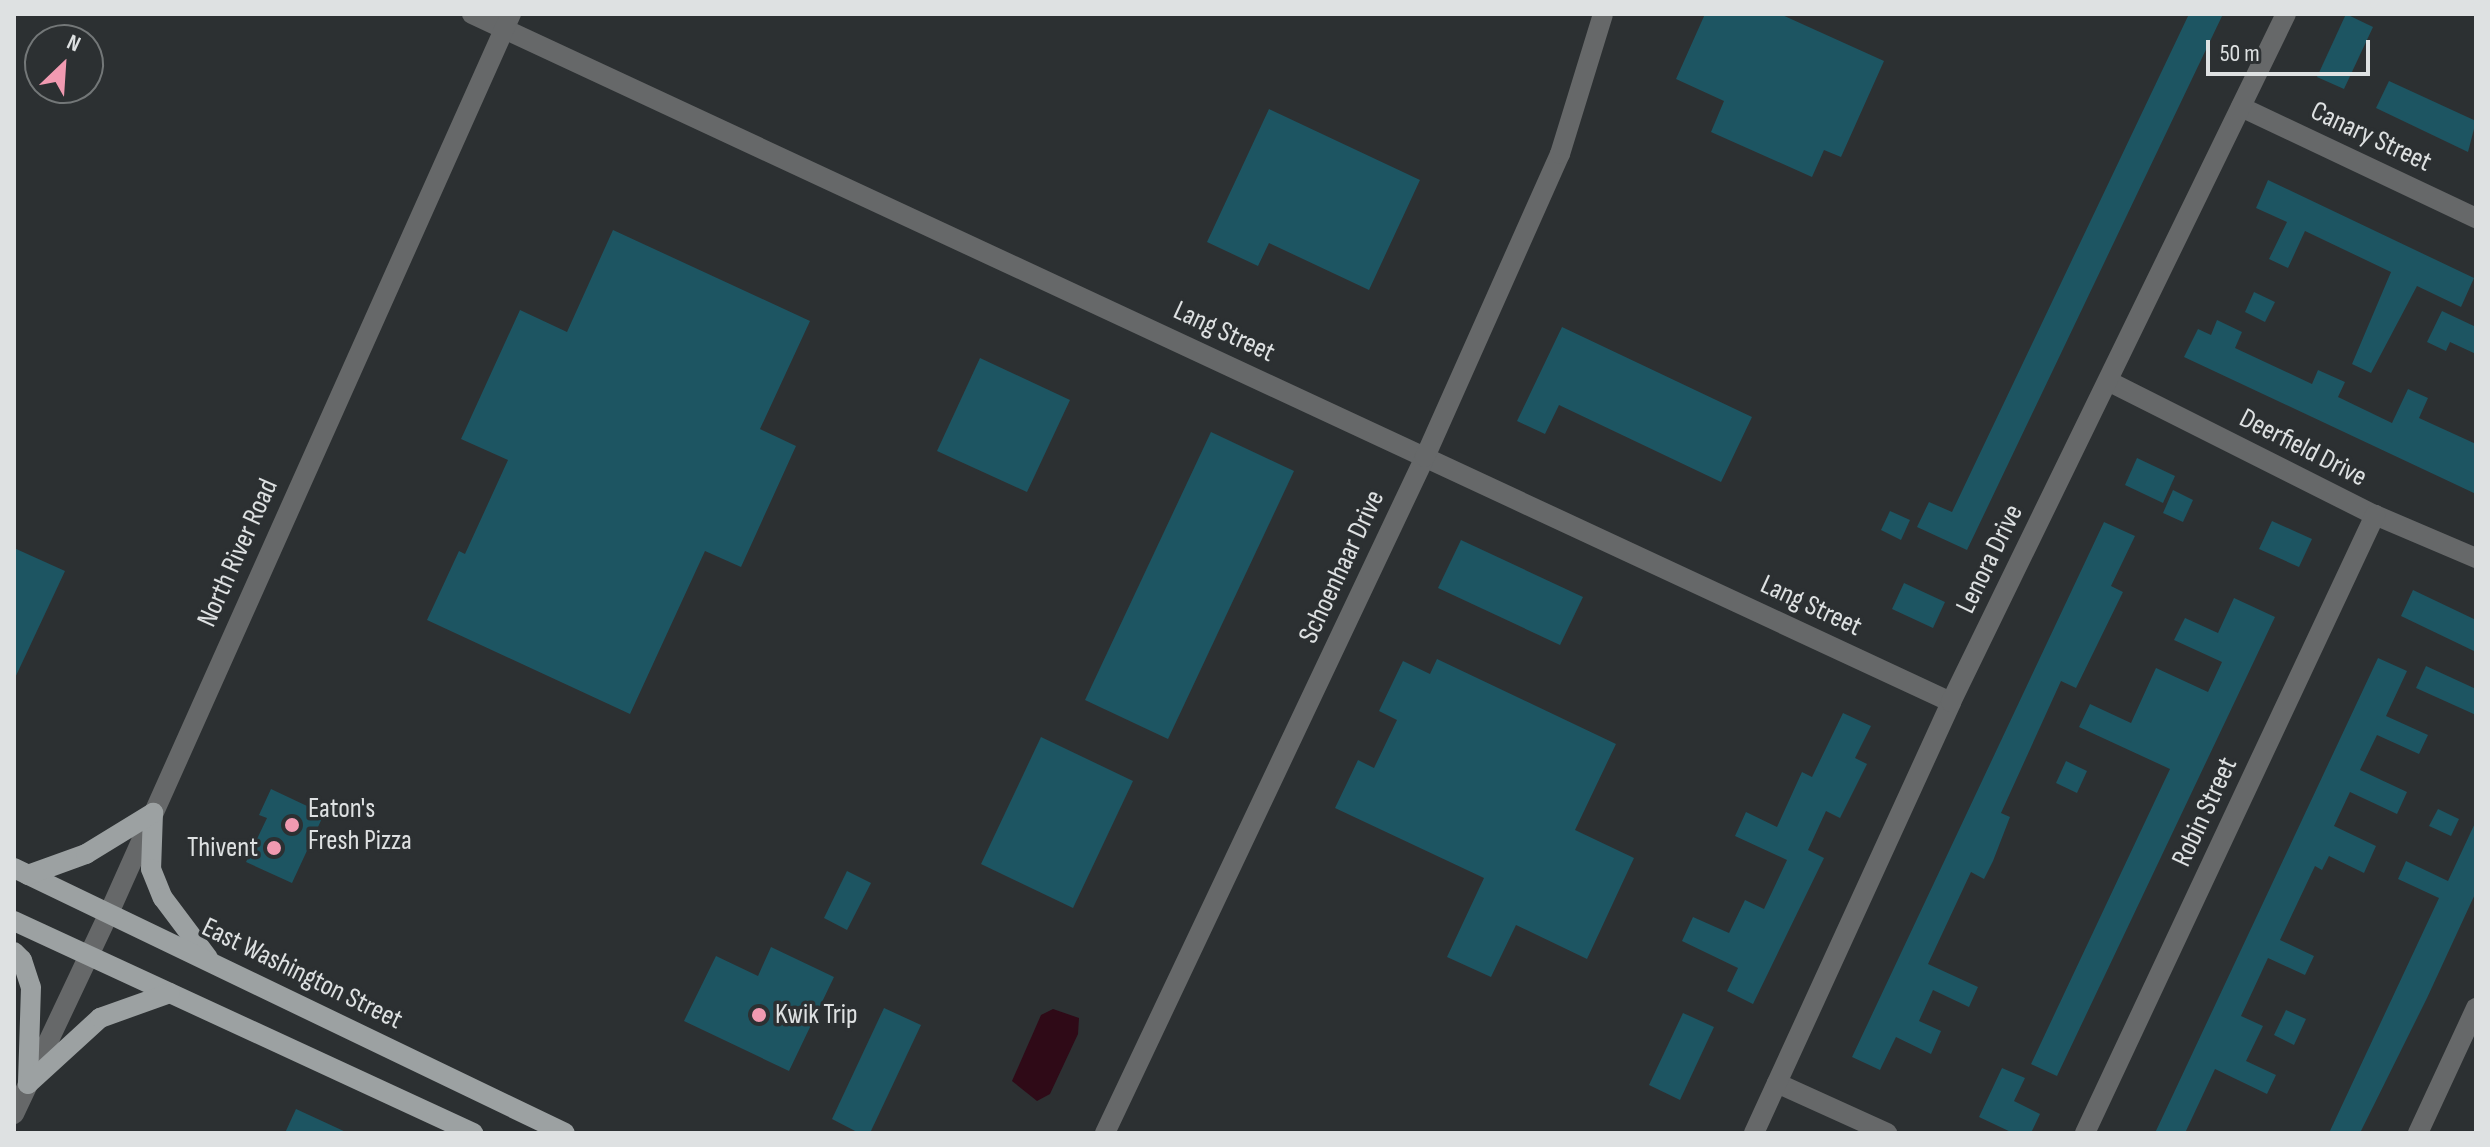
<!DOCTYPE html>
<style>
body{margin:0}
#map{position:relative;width:2490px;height:1147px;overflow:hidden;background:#2c3032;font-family:"Sofia Sans Condensed",sans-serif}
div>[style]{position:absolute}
.water>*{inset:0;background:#2f0a17}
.building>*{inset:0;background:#1d5562}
.minor>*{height:20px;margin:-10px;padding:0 10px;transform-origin:10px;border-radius:10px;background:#666869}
.tertiary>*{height:20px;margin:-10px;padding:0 10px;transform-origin:10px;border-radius:10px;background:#666869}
.primary>*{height:20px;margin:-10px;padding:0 10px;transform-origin:10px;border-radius:10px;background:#9ca1a2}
.dots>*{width:22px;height:22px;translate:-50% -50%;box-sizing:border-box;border:4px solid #2c3032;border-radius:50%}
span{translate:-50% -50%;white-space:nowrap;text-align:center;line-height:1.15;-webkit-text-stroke:7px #2c3032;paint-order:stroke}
.street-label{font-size:28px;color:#dee1e2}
.poi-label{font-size:28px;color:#dee1e2}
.left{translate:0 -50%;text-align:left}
.right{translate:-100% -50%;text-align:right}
.frame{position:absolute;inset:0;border:16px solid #dee1e2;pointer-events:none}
.north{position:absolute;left:24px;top:24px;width:80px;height:80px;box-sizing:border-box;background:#2c3032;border:2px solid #737778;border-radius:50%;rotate:25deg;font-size:22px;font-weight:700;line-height:32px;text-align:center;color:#dee1e2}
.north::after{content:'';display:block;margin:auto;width:28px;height:36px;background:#f19ab1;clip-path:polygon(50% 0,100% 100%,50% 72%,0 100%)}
.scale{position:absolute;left:2206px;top:40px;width:164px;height:36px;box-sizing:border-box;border:4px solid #dee1e2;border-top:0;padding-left:10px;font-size:24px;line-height:28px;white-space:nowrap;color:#dee1e2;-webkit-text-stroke:6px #2c3032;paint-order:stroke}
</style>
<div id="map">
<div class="water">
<i style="clip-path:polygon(1053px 1009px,1079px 1018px,1078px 1034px,1050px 1094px,1037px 1101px,1012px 1081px,1041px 1015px)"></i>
</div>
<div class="building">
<i style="clip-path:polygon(1705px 14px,1780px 14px,1884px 61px,1841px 157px,1824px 150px,1812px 177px,1711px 132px,1724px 101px,1676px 79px)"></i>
<i style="clip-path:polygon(2189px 14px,2223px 14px,1967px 550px,1917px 527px,1929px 502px,1952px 512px)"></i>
<i style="clip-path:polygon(2346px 14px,2373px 27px,2344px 89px,2317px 77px)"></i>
<i style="clip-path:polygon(2389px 81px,2476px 121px,2468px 152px,2376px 108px)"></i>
<i style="clip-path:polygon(1269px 109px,1420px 180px,1369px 290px,1269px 243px,1258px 266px,1207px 242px)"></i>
<i style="clip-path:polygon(2268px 180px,2474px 278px,2461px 307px,2417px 286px,2371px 373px,2352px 364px,2391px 272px,2305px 231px,2288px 268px,2269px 259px,2287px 222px,2256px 208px)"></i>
<i style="clip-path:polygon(613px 230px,810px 321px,760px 429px,796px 446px,741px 567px,705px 551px,630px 714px,427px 620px,459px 551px,465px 554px,508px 460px,461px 439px,520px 310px,567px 332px)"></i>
<i style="clip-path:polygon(2254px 292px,2275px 302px,2265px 322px,2245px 312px)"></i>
<i style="clip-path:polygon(2442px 311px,2476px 327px,2476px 354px,2450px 342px,2446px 351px,2427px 342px)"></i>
<i style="clip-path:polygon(2217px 320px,2242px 332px,2235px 348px,2312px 384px,2318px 370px,2345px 382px,2338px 397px,2392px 423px,2408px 389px,2428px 398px,2419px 418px,2476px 444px,2476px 494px,2184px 357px,2198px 329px,2211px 335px)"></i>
<i style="clip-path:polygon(1562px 327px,1752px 417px,1721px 482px,1559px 405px,1545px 434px,1517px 421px)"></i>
<i style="clip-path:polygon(980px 358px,1070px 400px,1027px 492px,937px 451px)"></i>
<i style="clip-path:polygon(1211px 432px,1294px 471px,1168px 739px,1085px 700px)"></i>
<i style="clip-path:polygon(2137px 458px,2175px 476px,2163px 503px,2125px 485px)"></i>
<i style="clip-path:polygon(2173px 490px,2193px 500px,2183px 522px,2163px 513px)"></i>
<i style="clip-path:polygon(1890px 511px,1910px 520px,1901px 540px,1881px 530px)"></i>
<i style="clip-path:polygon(2272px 521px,2312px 539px,2299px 567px,2259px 549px)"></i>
<i style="clip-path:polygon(2104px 522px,2135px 536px,2111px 586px,2123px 592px,2076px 688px,2061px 681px,2001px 813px,2010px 817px,1993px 861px,1984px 879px,1971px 872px,1928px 964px,1978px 987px,1969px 1007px,1933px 990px,1919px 1021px,1941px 1031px,1931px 1054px,1896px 1037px,1880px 1070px,1852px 1057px)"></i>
<i style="clip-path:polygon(1461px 540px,1583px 597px,1560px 645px,1438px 588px)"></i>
<i style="clip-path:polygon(14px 548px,65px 571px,14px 680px)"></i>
<i style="clip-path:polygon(1904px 583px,1945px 602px,1933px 628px,1892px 609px)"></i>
<i style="clip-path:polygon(2413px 590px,2476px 620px,2476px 652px,2401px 616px)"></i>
<i style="clip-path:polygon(2234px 598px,2275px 617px,2057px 1076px,2031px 1064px,2170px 769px,2079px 727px,2090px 704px,2131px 723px,2156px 668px,2208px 692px,2222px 662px,2174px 640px,2185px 618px,2218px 633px)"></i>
<i style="clip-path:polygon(2378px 658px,2407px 671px,2386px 716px,2428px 735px,2419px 754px,2377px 735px,2360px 770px,2407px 792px,2397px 814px,2350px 792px,2334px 826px,2376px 846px,2364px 873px,2329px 856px,2322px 870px,2315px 866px,2280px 940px,2314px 956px,2305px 975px,2268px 958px,2241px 1016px,2263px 1026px,2246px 1061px,2276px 1075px,2267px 1094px,2215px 1069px,2185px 1133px,2155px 1133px)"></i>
<i style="clip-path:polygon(1437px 659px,1616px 744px,1575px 830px,1634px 858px,1587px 959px,1516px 925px,1491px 977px,1447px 957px,1484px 878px,1335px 808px,1358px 760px,1374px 768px,1397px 720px,1379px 711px,1403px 661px,1430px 674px)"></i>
<i style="clip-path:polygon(2426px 666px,2476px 689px,2476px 715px,2416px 688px)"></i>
<i style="clip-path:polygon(1843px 713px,1871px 726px,1855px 758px,1867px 764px,1840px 818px,1826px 811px,1808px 850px,1824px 858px,1753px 1004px,1727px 991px,1738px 968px,1682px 941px,1693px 917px,1729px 933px,1745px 900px,1764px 909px,1787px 860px,1735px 836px,1746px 812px,1777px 827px,1802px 772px,1812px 777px)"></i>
<i style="clip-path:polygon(1041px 737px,1133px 781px,1073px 908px,981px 864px)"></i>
<i style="clip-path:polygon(2066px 761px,2087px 771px,2077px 793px,2056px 783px)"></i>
<i style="clip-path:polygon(271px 789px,324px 814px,292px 883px,246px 862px,267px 818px,259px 815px)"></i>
<i style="clip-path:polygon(2438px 809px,2459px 819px,2451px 836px,2429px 826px)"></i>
<i style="clip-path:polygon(2476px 821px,2476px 892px,2427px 998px,2360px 1133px,2329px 1133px,2439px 898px,2398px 879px,2406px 861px,2448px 881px)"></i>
<i style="clip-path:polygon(847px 871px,871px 883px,847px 930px,824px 918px)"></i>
<i style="clip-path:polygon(771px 947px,834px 977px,789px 1071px,684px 1021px,716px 956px,758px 976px)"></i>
<i style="clip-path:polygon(884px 1008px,921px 1025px,870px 1133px,859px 1133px,832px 1119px)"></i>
<i style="clip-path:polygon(2286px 1010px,2306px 1019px,2294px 1045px,2274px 1035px)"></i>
<i style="clip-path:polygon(1683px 1013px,1714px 1027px,1680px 1100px,1649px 1085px)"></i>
<i style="clip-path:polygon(2002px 1068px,2025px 1078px,2014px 1101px,2040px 1114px,2031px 1133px,2013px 1133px,1979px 1117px)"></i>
<i style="clip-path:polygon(296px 1109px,348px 1133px,285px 1133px)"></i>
</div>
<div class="minor">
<i style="left:472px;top:14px;width:1631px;rotate:24.95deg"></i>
<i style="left:2241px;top:107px;width:260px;rotate:25.3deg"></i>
<i style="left:2108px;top:381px;width:299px;rotate:26.7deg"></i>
<i style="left:2375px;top:515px;width:110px;rotate:23.1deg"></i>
<i style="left:1777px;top:1083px;width:121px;rotate:24.4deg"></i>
<i style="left:1105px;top:1133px;width:748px;rotate:-64.67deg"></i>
<i style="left:1425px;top:457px;width:332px;rotate:-66deg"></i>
<i style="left:1560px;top:154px;width:146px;rotate:-72.9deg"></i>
<i style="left:1754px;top:1133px;width:474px;rotate:-65.4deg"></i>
<i style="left:1951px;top:702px;width:765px;rotate:-64.04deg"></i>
<i style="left:2085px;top:1133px;width:683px;rotate:-64.86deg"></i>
<i style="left:2418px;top:1133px;width:138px;rotate:-65.1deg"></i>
</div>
<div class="tertiary">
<i style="left:14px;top:1114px;width:222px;rotate:-64.7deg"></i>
<i style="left:109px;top:913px;width:985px;rotate:-65.91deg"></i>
</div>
<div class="primary">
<i style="left:153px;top:813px;width:56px;rotate:92deg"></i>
<i style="left:151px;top:869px;width:31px;rotate:68deg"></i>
<i style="left:163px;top:898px;width:75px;rotate:53.1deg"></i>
<i style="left:14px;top:868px;width:611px;rotate:25.68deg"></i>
<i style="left:28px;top:875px;width:62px;rotate:-19.9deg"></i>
<i style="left:86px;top:854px;width:79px;rotate:-31.5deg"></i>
<i style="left:14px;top:921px;width:506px;rotate:24.79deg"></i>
<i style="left:14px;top:952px;width:11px;rotate:45deg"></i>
<i style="left:22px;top:960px;width:28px;rotate:72deg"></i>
<i style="left:31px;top:987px;width:97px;rotate:91.8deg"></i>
<i style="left:28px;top:1084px;width:98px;rotate:-42.5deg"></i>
<i style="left:100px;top:1018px;width:74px;rotate:-19.7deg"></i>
</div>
<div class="dots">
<i style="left:292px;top:825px;background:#f19ab1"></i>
<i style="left:274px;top:848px;background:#f19ab1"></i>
<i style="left:759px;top:1015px;background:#f19ab1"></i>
</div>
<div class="street-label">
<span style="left:2371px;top:137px;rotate:25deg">Canary Street</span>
<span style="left:1224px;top:332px;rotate:25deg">Lang Street</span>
<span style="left:2303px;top:448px;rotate:27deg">Deerfield Drive</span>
<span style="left:238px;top:553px;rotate:-66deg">North River Road</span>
<span style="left:1990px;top:559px;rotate:-64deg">Lenora Drive</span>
<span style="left:1342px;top:567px;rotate:-65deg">Schoenhaar Drive</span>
<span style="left:1811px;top:606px;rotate:25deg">Lang Street</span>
<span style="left:2205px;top:812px;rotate:-65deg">Robin Street</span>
<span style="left:302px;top:974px;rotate:26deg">East Washington Street</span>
</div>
<div class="poi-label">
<span class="left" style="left:308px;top:825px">Eaton's<br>Fresh Pizza</span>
<span class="right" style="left:258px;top:848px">Thivent</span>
<span class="left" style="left:775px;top:1015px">Kwik Trip</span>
</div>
<div class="frame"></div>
<div class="north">N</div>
<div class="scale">50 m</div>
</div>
